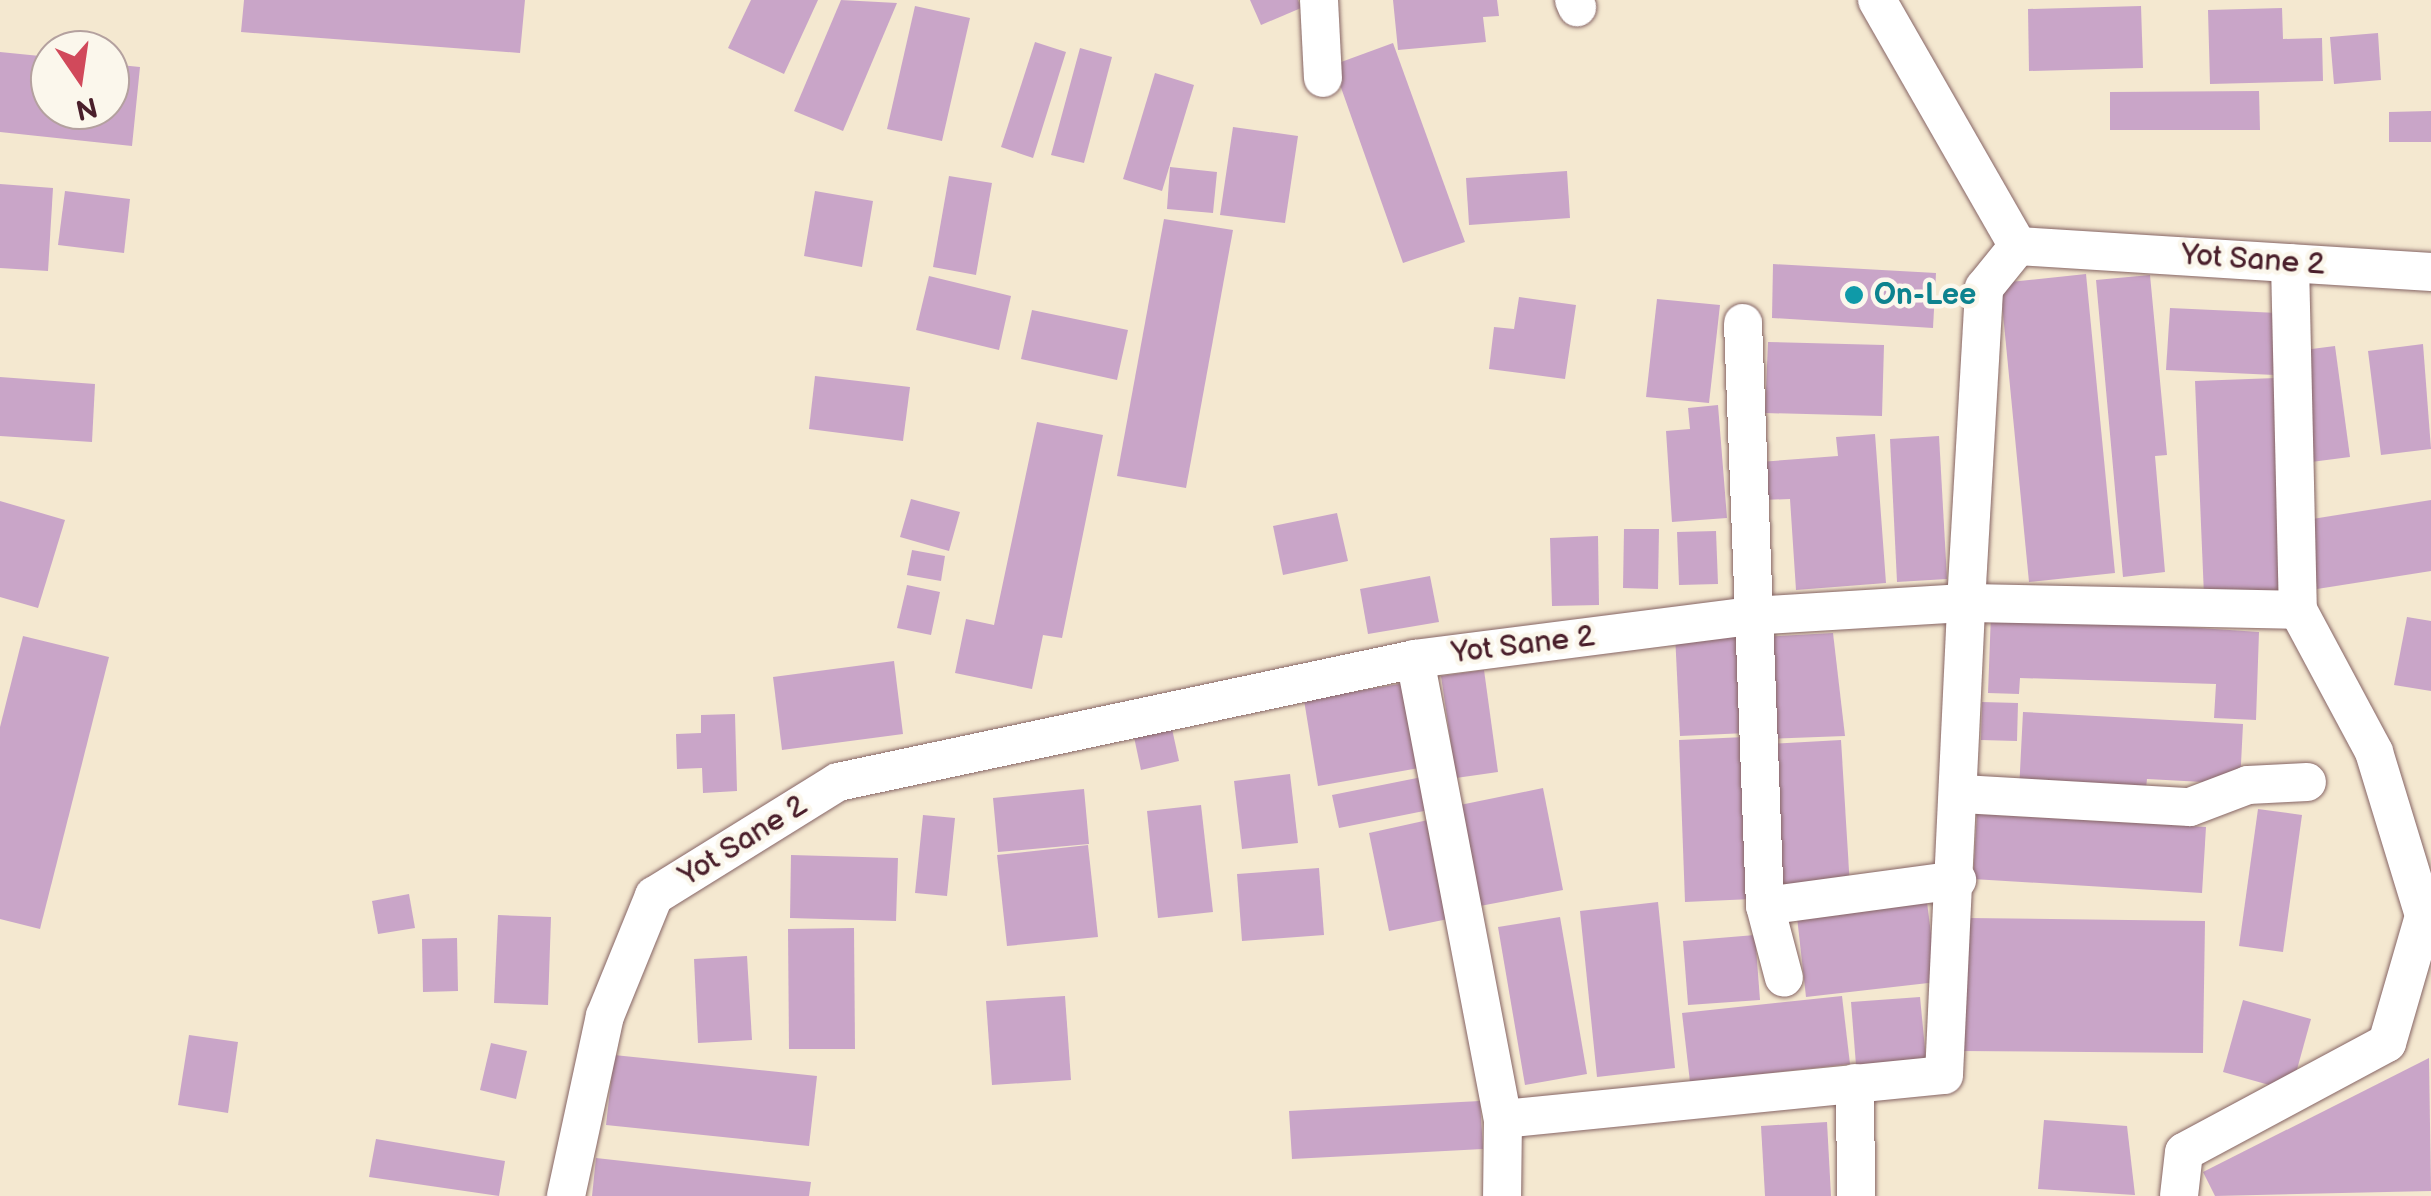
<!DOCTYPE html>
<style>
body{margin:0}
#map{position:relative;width:2431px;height:1196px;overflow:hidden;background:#f4e8d0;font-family:"Balsamiq Sans",sans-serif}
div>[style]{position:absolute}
.building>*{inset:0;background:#c9a5c8}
.roads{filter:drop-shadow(0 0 2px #866565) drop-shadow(0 0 2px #866565)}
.minor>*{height:38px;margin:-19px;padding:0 19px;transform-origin:19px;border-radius:19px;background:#fff}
.dots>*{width:28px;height:28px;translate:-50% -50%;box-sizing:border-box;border:5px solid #fbf7ec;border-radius:50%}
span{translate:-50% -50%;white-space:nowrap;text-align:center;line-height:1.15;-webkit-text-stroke:9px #fbf7ec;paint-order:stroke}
.street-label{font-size:30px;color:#4a1f2b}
.culture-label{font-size:30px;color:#0d838f;font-weight:700}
.left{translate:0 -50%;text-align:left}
.north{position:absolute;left:30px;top:30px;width:100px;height:100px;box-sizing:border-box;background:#fbf7ec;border:2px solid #b4a19f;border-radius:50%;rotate:167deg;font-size:28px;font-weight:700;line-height:40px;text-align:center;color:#4a1f2b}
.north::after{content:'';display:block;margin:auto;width:35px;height:45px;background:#d1495b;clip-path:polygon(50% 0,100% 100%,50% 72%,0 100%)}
</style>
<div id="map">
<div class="building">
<i style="clip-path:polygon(244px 0,525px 0,520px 53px,241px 32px)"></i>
<i style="clip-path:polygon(751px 0,818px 0,784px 74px,728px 48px)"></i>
<i style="clip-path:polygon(841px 0,897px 3px,843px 131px,794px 111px)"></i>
<i style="clip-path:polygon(1250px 0,1298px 0,1301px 8px,1261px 25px)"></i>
<i style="clip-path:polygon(1393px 0,1497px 0,1499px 16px,1483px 17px,1486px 42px,1398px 50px)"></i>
<i style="clip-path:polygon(915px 6px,970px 18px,942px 141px,887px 129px)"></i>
<i style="clip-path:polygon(2141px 6px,2143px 68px,2029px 71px,2028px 9px)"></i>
<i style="clip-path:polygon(2282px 8px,2283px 39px,2322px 38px,2323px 81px,2210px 84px,2208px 10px)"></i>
<i style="clip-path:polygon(2378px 33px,2381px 80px,2334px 84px,2330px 37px)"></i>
<i style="clip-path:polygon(1035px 42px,1066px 52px,1033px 158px,1001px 147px)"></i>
<i style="clip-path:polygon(1393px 43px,1465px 242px,1403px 263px,1333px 65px)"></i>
<i style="clip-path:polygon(1080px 48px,1112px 57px,1084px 163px,1051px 155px)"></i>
<i style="clip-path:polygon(0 52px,50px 57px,50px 110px,110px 110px,110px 64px,140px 67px,132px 146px,0 132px)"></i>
<i style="clip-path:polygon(1155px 73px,1194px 85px,1162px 191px,1123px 179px)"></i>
<i style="clip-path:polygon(2259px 91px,2260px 130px,2110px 130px,2110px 92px)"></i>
<i style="clip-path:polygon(2431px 111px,2431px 142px,2389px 142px,2389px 112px)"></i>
<i style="clip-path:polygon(1233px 127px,1298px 136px,1285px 223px,1220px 215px)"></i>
<i style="clip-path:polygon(1170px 167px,1217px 172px,1213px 213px,1167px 209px)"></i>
<i style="clip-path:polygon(1567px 171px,1570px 218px,1469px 225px,1466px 178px)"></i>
<i style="clip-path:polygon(949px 176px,992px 183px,976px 275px,933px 267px)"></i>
<i style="clip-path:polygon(0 184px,53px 188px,48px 271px,0 268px)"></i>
<i style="clip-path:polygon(65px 191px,130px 199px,124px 253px,58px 245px)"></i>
<i style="clip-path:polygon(815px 191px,873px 201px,862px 267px,804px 256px)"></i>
<i style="clip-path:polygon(1164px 219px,1233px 230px,1186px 488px,1117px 476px)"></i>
<i style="clip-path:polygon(1773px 264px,1936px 273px,1933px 328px,1772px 318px)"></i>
<i style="clip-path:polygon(2086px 274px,2115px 573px,2029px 582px,2000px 283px)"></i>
<i style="clip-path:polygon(2150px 275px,2167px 455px,2155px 456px,2165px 572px,2123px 577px,2096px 280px)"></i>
<i style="clip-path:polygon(929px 276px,1011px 296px,999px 350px,916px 330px)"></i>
<i style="clip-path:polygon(1519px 297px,1576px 305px,1565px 379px,1489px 369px,1494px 327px,1514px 329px)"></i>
<i style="clip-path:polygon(1657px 299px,1720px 305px,1709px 403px,1646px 397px)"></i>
<i style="clip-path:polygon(2170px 308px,2278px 313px,2275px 375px,2166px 370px)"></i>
<i style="clip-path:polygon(1032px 310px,1128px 330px,1117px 380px,1021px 359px)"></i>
<i style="clip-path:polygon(1768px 342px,1884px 345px,1882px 416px,1765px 413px)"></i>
<i style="clip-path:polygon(2423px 344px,2431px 449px,2381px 455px,2368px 351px)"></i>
<i style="clip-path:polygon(2335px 346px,2350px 457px,2311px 462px,2296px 351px)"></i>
<i style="clip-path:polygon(815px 376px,910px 387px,903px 441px,809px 429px)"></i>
<i style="clip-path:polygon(0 377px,95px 384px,92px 442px,0 436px)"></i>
<i style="clip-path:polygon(2276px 378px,2284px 592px,2204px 596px,2195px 381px)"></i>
<i style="clip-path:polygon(1718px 405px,1727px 518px,1672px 522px,1666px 431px,1690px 429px,1688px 408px)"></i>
<i style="clip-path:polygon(1037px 422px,1103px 435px,1062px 638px,1043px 635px,1032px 689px,955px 673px,966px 619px,994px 625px)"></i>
<i style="clip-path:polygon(1875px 434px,1886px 583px,1796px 590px,1790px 499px,1762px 500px,1759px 462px,1838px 456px,1836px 437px)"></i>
<i style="clip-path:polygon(1939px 436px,1947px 579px,1897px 582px,1890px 439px)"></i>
<i style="clip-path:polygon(911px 499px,960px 512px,949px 551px,900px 537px)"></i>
<i style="clip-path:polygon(2431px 500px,2431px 571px,2317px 589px,2306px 520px)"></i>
<i style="clip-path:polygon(0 501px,65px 520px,38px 608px,0 597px)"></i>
<i style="clip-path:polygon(1337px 513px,1348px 561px,1283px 575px,1273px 526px)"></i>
<i style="clip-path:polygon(1624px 529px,1659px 529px,1658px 589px,1623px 588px)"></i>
<i style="clip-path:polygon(1716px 531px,1718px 584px,1679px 585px,1677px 532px)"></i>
<i style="clip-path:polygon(1598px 536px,1599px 605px,1552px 606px,1550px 538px)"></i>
<i style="clip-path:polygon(912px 550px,945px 556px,941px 581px,907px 575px)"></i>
<i style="clip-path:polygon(1430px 576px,1439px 622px,1368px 634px,1360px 589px)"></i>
<i style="clip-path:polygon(907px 585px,940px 592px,931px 635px,897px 628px)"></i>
<i style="clip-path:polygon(1991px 614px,2259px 632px,2256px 720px,2214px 718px,2216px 684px,2020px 678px,2019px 694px,1988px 693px)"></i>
<i style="clip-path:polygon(2407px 617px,2431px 621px,2431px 691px,2394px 685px)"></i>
<i style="clip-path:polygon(1743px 630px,1747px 733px,1680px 736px,1675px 634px)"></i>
<i style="clip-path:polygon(1833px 633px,1845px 736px,1767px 739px,1761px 637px)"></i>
<i style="clip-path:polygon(23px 636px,109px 657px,40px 929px,0 919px,0 727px)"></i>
<i style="clip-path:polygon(894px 661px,903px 734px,782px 750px,773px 677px)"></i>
<i style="clip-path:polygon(1484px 670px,1498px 772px,1456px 778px,1441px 676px)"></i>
<i style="clip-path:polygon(1405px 683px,1419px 768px,1318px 786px,1304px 700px)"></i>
<i style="clip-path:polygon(1982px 702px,2018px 703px,2017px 741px,1981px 740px)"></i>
<i style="clip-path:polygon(2023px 712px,2243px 724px,2240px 784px,2147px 779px,2145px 797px,2019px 791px)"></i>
<i style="clip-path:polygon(735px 714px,737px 791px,703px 793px,702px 768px,677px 769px,676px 734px,701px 733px,701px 715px)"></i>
<i style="clip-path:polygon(1172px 729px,1179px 761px,1141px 770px,1134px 737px)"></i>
<i style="clip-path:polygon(1745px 737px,1752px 899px,1685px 902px,1679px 740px)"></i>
<i style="clip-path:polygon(1841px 740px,1850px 887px,1777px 891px,1768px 744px)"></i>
<i style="clip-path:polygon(1290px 774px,1298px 843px,1242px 849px,1234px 781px)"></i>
<i style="clip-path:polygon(1422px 777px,1429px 810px,1339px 828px,1332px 795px)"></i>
<i style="clip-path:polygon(1543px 788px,1563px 890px,1480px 906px,1460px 805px)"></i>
<i style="clip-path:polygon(1084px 789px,1089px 844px,998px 852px,993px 798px)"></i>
<i style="clip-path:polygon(1201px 805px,1213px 912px,1158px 918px,1147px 811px)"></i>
<i style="clip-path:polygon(2258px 809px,2302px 815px,2283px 952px,2239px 946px)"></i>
<i style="clip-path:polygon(1977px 814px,2206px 827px,2202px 893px,1973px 879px)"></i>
<i style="clip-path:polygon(923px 815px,955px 818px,947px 896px,915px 893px)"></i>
<i style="clip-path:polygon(1428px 820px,1448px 919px,1389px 931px,1369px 833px)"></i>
<i style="clip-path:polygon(1088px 845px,1098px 937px,1007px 946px,997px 855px)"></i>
<i style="clip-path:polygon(791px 855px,898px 858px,896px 921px,790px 918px)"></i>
<i style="clip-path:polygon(1319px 868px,1324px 935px,1242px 941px,1237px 874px)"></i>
<i style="clip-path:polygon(409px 894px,415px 928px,378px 934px,372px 901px)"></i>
<i style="clip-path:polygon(1658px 902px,1675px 1068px,1597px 1077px,1580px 911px)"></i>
<i style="clip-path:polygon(1927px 902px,1937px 982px,1806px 997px,1797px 917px)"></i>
<i style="clip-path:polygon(498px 915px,551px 917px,548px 1005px,494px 1003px)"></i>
<i style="clip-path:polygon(1560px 917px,1587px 1074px,1525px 1085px,1498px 927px)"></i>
<i style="clip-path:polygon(1968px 918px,2205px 921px,2203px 1053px,1961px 1051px)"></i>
<i style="clip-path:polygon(854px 928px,855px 1049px,789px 1049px,788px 929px)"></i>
<i style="clip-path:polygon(1755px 935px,1760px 1000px,1688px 1005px,1683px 941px)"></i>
<i style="clip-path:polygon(457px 938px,458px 991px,423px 992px,422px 939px)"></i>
<i style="clip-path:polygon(747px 956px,752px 1040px,698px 1043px,694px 959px)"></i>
<i style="clip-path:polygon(1065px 996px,1071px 1080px,992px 1085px,986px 1001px)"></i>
<i style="clip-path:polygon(1842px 996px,1850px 1064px,1690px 1082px,1682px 1013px)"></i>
<i style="clip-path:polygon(1920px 997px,1926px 1059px,1856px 1065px,1851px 1002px)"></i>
<i style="clip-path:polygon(2243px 1000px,2311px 1019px,2291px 1091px,2223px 1072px)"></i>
<i style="clip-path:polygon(189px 1035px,238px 1042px,228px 1113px,178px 1105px)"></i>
<i style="clip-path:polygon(491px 1043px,527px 1051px,516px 1099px,480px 1090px)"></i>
<i style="clip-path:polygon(614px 1055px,817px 1076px,809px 1146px,606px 1125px)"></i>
<i style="clip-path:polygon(2429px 1058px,2431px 1191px,2215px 1196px,2203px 1172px)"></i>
<i style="clip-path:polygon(1480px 1101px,1483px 1149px,1292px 1159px,1289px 1111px)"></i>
<i style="clip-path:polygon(2044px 1120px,2127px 1126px,2135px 1195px,2038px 1189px)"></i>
<i style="clip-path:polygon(1827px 1122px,1831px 1196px,1765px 1196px,1761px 1126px)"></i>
<i style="clip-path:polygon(376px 1139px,505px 1161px,499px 1196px,369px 1177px)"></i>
<i style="clip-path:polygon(596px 1158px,811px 1182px,809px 1196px,592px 1196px)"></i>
</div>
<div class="roads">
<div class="minor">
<i style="left:1319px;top:0;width:78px;rotate:87.1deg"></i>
<i style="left:1574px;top:0;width:8px;rotate:67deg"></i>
<i style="left:1877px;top:0;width:284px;rotate:60.2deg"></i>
<i style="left:2290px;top:263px;width:347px;rotate:88.7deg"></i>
<i style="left:1743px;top:323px;width:583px;rotate:87.84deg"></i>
<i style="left:1765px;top:906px;width:74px;rotate:75.2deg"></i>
<i style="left:1415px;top:659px;width:468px;rotate:79.2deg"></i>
<i style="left:1503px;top:1119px;width:77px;rotate:90.7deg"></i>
<i style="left:1962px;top:794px;width:228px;rotate:3.3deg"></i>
<i style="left:2190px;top:807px;width:62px;rotate:-20.8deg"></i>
<i style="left:2248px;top:785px;width:59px;rotate:-2.9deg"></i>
<i style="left:1765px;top:906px;width:194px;rotate:-7.7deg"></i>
<i style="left:1855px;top:1083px;width:113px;rotate:89.5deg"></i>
<i style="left:1503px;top:1119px;width:443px;rotate:-5.7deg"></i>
<i style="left:1944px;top:1075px;width:473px;rotate:-87.3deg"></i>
<i style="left:1966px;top:603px;width:332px;rotate:1.2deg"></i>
<i style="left:2298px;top:610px;width:161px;rotate:61.8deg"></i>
<i style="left:2374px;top:752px;width:171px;rotate:73deg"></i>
<i style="left:2424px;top:916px;width:132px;rotate:106.2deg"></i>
<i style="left:2387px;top:1043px;width:230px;rotate:151.8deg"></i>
<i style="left:2184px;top:1152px;width:44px;rotate:96.5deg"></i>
<i style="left:566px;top:1196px;width:184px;rotate:-77.8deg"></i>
<i style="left:605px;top:1016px;width:130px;rotate:-67.8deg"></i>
<i style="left:654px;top:896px;width:216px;rotate:-31.8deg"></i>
<i style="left:838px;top:782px;width:590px;rotate:-12.03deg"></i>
<i style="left:1415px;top:659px;width:339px;rotate:-7.3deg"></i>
<i style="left:1751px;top:616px;width:215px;rotate:-3.5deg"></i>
<i style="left:1966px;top:603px;width:316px;rotate:-86.7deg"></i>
<i style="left:1984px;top:288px;width:54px;rotate:-51deg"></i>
<i style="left:2018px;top:246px;width:414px;rotate:3.6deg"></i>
</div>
</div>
<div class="dots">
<i style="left:1854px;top:295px;background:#0f9aa8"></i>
</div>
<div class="street-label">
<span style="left:2253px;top:260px;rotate:4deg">Yot Sane 2</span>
<span style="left:1523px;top:645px;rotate:-7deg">Yot Sane 2</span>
<span style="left:743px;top:841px;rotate:-32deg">Yot Sane 2</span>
</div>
<div class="culture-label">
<span class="left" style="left:1874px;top:295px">On-Lee</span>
</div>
<div class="north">N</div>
</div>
